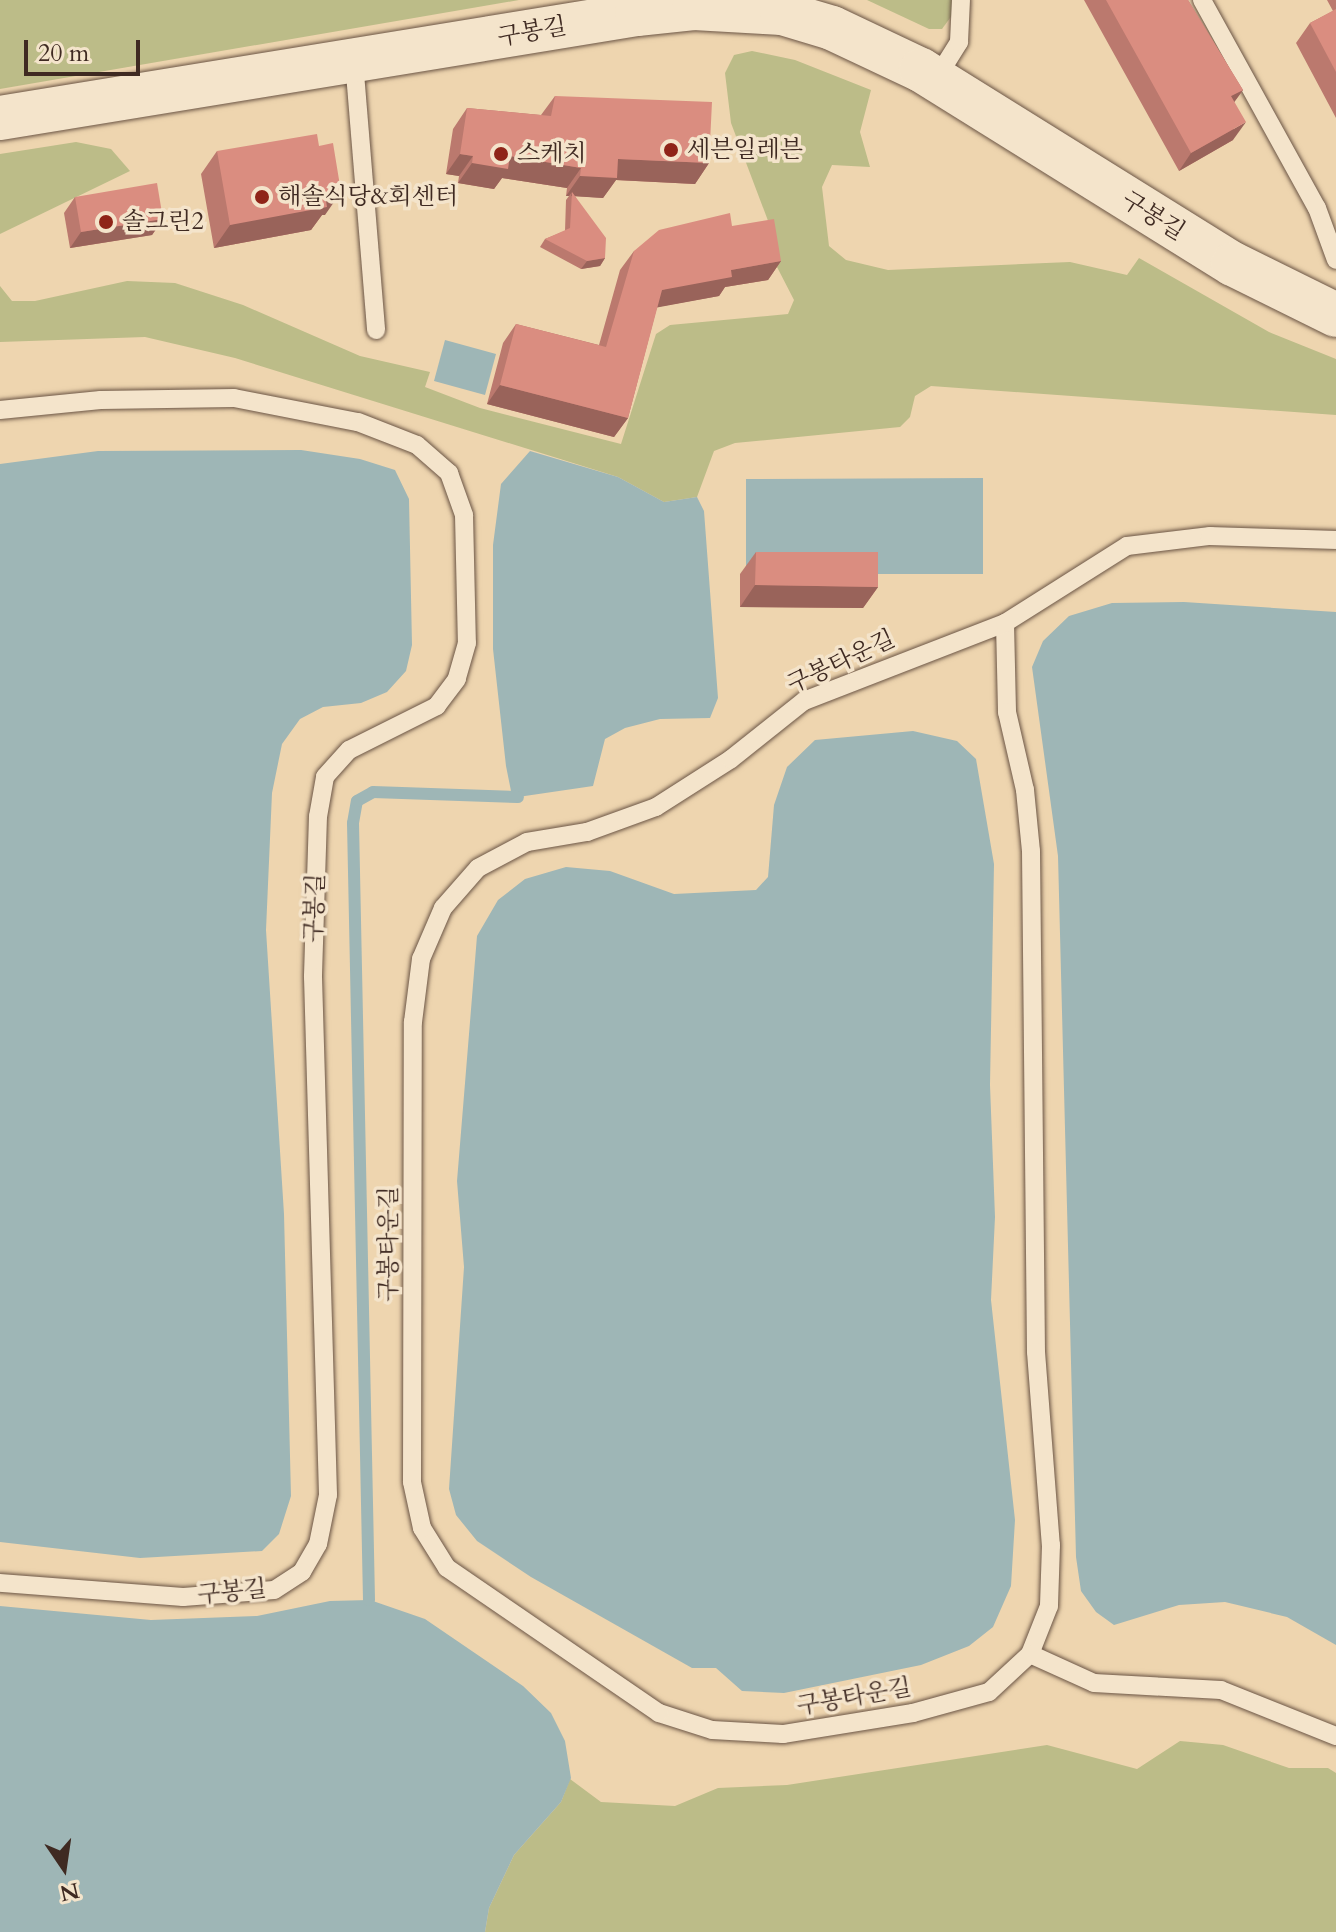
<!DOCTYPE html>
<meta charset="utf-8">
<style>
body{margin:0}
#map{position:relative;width:1336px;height:1932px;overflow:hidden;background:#eed5af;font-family:Cardo,"Noto Serif KR",serif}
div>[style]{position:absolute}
.green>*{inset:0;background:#bcbc88}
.water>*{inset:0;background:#9eb6b6}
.stream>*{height:12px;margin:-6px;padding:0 6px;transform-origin:6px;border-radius:6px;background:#9eb6b6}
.roads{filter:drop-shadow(0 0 2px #6b5545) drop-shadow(0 0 2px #6b5545)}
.service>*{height:18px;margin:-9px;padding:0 9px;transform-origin:9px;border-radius:9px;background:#f4e4cb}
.tertiary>*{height:44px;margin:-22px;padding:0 22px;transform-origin:22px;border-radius:22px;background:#f4e4cb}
.wall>*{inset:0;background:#bb796e}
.shaded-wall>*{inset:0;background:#99635a}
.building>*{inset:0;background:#da8d80}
.dots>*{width:22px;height:22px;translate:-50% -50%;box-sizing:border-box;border:4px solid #f4e4cb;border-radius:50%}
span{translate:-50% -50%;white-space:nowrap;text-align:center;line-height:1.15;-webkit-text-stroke:7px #f4e4cb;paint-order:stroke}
.street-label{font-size:24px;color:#3f2a22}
.poi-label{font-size:24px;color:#3f2a22}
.left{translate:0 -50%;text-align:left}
.north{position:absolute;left:24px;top:1828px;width:80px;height:80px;-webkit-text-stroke:6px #f4e4cb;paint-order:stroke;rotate:167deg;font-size:22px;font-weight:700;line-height:32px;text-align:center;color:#3f2a22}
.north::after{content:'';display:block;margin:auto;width:28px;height:36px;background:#3f2a22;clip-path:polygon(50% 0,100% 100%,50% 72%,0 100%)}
.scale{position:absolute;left:24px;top:40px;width:116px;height:36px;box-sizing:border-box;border:4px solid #3f2a22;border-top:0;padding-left:10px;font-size:24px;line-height:28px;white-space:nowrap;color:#3f2a22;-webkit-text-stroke:6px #f4e4cb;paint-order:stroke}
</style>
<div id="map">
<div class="green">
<i style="clip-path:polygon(0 0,519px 0,0 89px)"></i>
<i style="clip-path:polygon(867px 0,953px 0,953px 14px,942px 29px,929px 29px)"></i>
<i style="clip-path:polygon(752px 51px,795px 60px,871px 90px,860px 132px,870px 167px,832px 165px,822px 187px,829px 246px,846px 260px,888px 270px,1070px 262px,1127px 275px,1139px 258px,1269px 332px,1336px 359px,1336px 415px,931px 386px,915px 396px,910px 417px,900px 427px,735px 443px,714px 451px,697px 497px,664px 502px,618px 477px,235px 358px,145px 337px,0 342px,0 286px,12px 301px,35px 301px,127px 281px,175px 283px,243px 305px,360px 356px,430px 372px,425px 387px,480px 408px,621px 444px,656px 334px,670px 325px,788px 314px,794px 300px,777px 267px,770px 226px,731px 123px,725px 73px,734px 55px)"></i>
<i style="clip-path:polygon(76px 142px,111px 149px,130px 171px,0 234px,0 154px)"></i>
<i style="clip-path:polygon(1180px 1741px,1223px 1745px,1289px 1768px,1328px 1768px,1336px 1773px,1336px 1932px,485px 1932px,489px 1908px,514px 1855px,561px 1802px,570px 1779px,601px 1802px,675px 1806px,718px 1788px,787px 1785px,1047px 1745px,1137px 1769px)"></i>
</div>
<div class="water">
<i style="clip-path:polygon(445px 340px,496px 354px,485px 395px,434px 381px)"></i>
<i style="clip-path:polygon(301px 450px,360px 459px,395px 470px,409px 499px,412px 645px,406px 671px,387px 692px,361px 703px,323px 707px,300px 719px,282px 744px,272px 793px,266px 930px,284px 1214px,291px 1496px,279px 1534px,262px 1551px,140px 1558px,0 1542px,0 464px,98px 451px)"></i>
<i style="clip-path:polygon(530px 451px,618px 477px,664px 502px,697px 497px,704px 511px,718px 698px,710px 718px,660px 719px,625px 728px,605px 739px,593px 786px,518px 797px,511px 791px,506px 766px,493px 649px,493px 545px,501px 484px)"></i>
<i style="clip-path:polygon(983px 478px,983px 574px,746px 574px,746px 479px)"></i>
<i style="clip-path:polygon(1184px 602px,1336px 612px,1336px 1645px,1287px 1617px,1225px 1602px,1179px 1605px,1114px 1625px,1096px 1612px,1081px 1591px,1076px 1557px,1058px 856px,1032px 667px,1043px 641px,1069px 616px,1112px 603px)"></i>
<i style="clip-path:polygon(913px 731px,957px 741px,976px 759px,994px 864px,990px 1085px,995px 1217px,991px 1300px,1015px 1520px,1011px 1586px,993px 1627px,969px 1646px,921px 1665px,784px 1693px,742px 1691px,716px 1668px,692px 1668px,531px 1577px,477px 1541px,456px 1515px,449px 1489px,464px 1267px,457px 1181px,477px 936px,498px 900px,525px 879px,566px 867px,610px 871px,674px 894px,756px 890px,768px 877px,774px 805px,787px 767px,815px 740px)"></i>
<i style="clip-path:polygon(370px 1600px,425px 1619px,523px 1686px,551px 1713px,565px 1741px,571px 1778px,561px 1802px,514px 1855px,489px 1908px,485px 1932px,0 1932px,0 1606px,151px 1620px,257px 1616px,330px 1601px)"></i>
</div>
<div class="stream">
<i style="left:369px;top:1600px;width:777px;rotate:-91.18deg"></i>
<i style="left:353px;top:823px;width:22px;rotate:-80deg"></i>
<i style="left:357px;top:801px;width:18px;rotate:-29deg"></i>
<i style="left:373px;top:792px;width:145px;rotate:2deg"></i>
</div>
<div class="roads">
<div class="service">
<i style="left:1202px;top:0;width:238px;rotate:61.1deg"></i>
<i style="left:1317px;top:208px;width:55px;rotate:69.9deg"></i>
<i style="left:354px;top:61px;width:270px;rotate:85.3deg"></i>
<i style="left:936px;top:79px;width:44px;rotate:-58.1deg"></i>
<i style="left:959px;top:42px;width:42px;rotate:-87.3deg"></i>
<i style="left:0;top:410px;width:101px;rotate:-5.7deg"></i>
<i style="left:101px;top:400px;width:133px;rotate:-0.9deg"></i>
<i style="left:234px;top:398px;width:126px;rotate:11deg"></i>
<i style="left:358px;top:422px;width:63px;rotate:21.3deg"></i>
<i style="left:417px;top:445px;width:43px;rotate:41.2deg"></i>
<i style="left:449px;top:473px;width:45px;rotate:70.3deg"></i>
<i style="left:464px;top:515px;width:128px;rotate:88.7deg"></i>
<i style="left:467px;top:643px;width:37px;rotate:106deg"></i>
<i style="left:457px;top:679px;width:34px;rotate:127deg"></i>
<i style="left:437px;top:706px;width:98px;rotate:153.4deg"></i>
<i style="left:349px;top:750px;width:36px;rotate:132deg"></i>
<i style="left:325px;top:777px;width:40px;rotate:100deg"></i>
<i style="left:318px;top:816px;width:161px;rotate:91.8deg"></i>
<i style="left:313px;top:977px;width:518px;rotate:88.34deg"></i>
<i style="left:328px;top:1495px;width:50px;rotate:101.5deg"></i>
<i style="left:318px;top:1544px;width:32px;rotate:120deg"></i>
<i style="left:302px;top:1572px;width:33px;rotate:147deg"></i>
<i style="left:274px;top:1590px;width:91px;rotate:175.6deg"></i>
<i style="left:183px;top:1597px;width:184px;rotate:-175.6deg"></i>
<i style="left:1005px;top:623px;width:89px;rotate:88.7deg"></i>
<i style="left:1007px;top:712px;width:80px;rotate:77deg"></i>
<i style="left:1025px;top:790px;width:61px;rotate:84.4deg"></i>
<i style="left:1031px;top:851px;width:501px;rotate:89.43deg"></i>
<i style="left:1036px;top:1352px;width:194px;rotate:85.6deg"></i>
<i style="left:1051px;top:1545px;width:61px;rotate:91.9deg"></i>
<i style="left:1049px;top:1606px;width:52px;rotate:111.6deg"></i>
<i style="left:1030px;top:1654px;width:56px;rotate:137.2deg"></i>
<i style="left:989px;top:1692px;width:79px;rotate:164.6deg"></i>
<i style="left:913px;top:1713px;width:132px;rotate:170.8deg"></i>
<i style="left:783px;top:1734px;width:71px;rotate:-176.8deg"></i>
<i style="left:712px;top:1730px;width:56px;rotate:-162.2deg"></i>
<i style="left:659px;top:1713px;width:257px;rotate:-145.6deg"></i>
<i style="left:447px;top:1568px;width:47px;rotate:-122deg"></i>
<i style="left:422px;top:1528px;width:47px;rotate:-102.3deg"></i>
<i style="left:412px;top:1482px;width:460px;rotate:-89.9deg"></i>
<i style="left:413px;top:1022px;width:64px;rotate:-82.8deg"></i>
<i style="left:421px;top:959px;width:56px;rotate:-66.7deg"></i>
<i style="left:443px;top:908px;width:53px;rotate:-48.8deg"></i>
<i style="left:478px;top:868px;width:55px;rotate:-28deg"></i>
<i style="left:527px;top:842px;width:61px;rotate:-9.5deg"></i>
<i style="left:587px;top:832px;width:73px;rotate:-19.9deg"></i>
<i style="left:656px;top:807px;width:89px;rotate:-32.6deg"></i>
<i style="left:731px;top:759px;width:93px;rotate:-38.5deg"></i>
<i style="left:804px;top:701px;width:216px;rotate:-21.2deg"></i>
<i style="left:1005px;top:623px;width:144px;rotate:-32.3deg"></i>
<i style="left:1127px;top:546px;width:84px;rotate:-6.9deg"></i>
<i style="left:1210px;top:536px;width:126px;rotate:1.8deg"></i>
<i style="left:1030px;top:1654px;width:70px;rotate:24.4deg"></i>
<i style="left:1094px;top:1683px;width:127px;rotate:3.2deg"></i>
<i style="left:1221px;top:1690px;width:124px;rotate:21.8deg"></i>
</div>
<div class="tertiary">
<i style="left:0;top:118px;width:645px;rotate:-9.27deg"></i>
<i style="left:637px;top:14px;width:57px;rotate:-6deg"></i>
<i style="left:694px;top:8px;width:88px;rotate:3.3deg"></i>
<i style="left:782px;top:13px;width:52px;rotate:16.7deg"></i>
<i style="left:832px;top:28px;width:98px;rotate:25.3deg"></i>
<i style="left:921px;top:70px;width:367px;rotate:31.9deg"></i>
<i style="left:1233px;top:264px;width:115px;rotate:26.3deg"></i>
</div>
</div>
<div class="wall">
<i style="clip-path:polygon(1084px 0,1188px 0,1243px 90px,1234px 102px,1233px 140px,1179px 171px)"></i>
<i style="clip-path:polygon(1327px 0,1336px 0,1336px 118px,1296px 43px,1310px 23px,1333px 11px)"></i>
<i style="clip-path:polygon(555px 96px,709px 163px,695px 184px,616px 180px,603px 198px,575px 196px,605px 258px,600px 266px,581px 269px,540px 247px,545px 239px,565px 231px,566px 200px,569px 196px,566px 196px,567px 188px,502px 178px,494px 189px,458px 183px,459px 176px,446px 174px,453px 129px,467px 108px,541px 115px)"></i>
<i style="clip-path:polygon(217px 151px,325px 215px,322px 215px,311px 230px,214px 248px,201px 174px)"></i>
<i style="clip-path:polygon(75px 197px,163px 219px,152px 235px,70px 248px,64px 213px)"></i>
<i style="clip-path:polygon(732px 226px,781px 261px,768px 280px,725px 287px,719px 296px,657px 307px,628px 418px,614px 437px,487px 404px,503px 343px,516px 324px,599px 345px,620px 270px,634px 251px)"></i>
<i style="clip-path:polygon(756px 552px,878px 587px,863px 608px,740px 607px,740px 574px)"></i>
</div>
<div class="shaded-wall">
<i style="clip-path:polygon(1243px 90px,1230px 108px,1231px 96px)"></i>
<i style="clip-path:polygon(1246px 122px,1233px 140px,1179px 171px,1191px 153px)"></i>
<i style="clip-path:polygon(460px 154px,473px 156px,459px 176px,446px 174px)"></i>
<i style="clip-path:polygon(510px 156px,581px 168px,567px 188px,502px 178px,494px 189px,458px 183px,472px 163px)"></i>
<i style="clip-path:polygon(618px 159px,709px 163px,695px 184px,616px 180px,603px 198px,571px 196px,572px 192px,569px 196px,566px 196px,580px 176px)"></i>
<i style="clip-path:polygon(341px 192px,325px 215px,322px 215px,311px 230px,214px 248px,230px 225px,325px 194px)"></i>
<i style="clip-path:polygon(163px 219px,152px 235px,70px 248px,81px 232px)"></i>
<i style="clip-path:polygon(605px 258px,600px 266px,581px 269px,587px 261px)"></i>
<i style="clip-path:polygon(781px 261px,768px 280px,725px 287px,719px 296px,649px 309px,662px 290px,731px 270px)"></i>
<i style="clip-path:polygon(500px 385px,628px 418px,614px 437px,487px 404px)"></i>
<i style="clip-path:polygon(755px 585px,878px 587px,863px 608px,740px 607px)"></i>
</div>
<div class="building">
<i style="clip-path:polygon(1106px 0,1188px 0,1243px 90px,1231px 96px,1246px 122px,1191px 153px)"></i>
<i style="clip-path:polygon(1336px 9px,1336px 72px,1310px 23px)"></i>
<i style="clip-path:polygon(555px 96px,712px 102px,709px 163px,618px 159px,617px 178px,580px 176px,581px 168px,510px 156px,508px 169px,472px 163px,473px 156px,460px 154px,467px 108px,551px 116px)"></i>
<i style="clip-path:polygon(317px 134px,319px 146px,333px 143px,341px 192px,325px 194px,327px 207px,230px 225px,217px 151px)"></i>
<i style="clip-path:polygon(157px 183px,163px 219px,81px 232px,75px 197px)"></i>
<i style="clip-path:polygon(572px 192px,606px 238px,605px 258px,587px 261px,545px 239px,570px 228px)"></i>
<i style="clip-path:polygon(730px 213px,732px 226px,774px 219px,781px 261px,731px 270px,732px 277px,662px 290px,628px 418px,500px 385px,516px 324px,606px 347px,634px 251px,659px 230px)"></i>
<i style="clip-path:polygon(756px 552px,878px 552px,878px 587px,755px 585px)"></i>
</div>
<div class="dots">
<i style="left:671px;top:150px;background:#8f2418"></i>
<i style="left:501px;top:154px;background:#8f2418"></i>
<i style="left:262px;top:197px;background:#8f2418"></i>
<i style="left:106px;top:222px;background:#8f2418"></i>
</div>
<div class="street-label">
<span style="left:532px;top:32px;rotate:-10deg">구봉길</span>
<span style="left:1153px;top:216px;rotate:32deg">구봉길</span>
<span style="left:841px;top:662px;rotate:-25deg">구봉타운길</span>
<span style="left:315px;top:908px;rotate:-88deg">구봉길</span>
<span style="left:389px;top:1244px;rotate:-90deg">구봉타운길</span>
<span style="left:232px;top:1592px;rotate:-6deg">구봉길</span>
<span style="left:854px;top:1697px;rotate:-10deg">구봉타운길</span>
</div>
<div class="poi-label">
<span class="left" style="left:687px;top:150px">세븐일레븐</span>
<span class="left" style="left:517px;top:154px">스케치</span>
<span class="left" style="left:278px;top:197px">해솔식당&amp;회센터</span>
<span class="left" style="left:122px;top:222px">솔그린2</span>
</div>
<div class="north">N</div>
<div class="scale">20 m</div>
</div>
